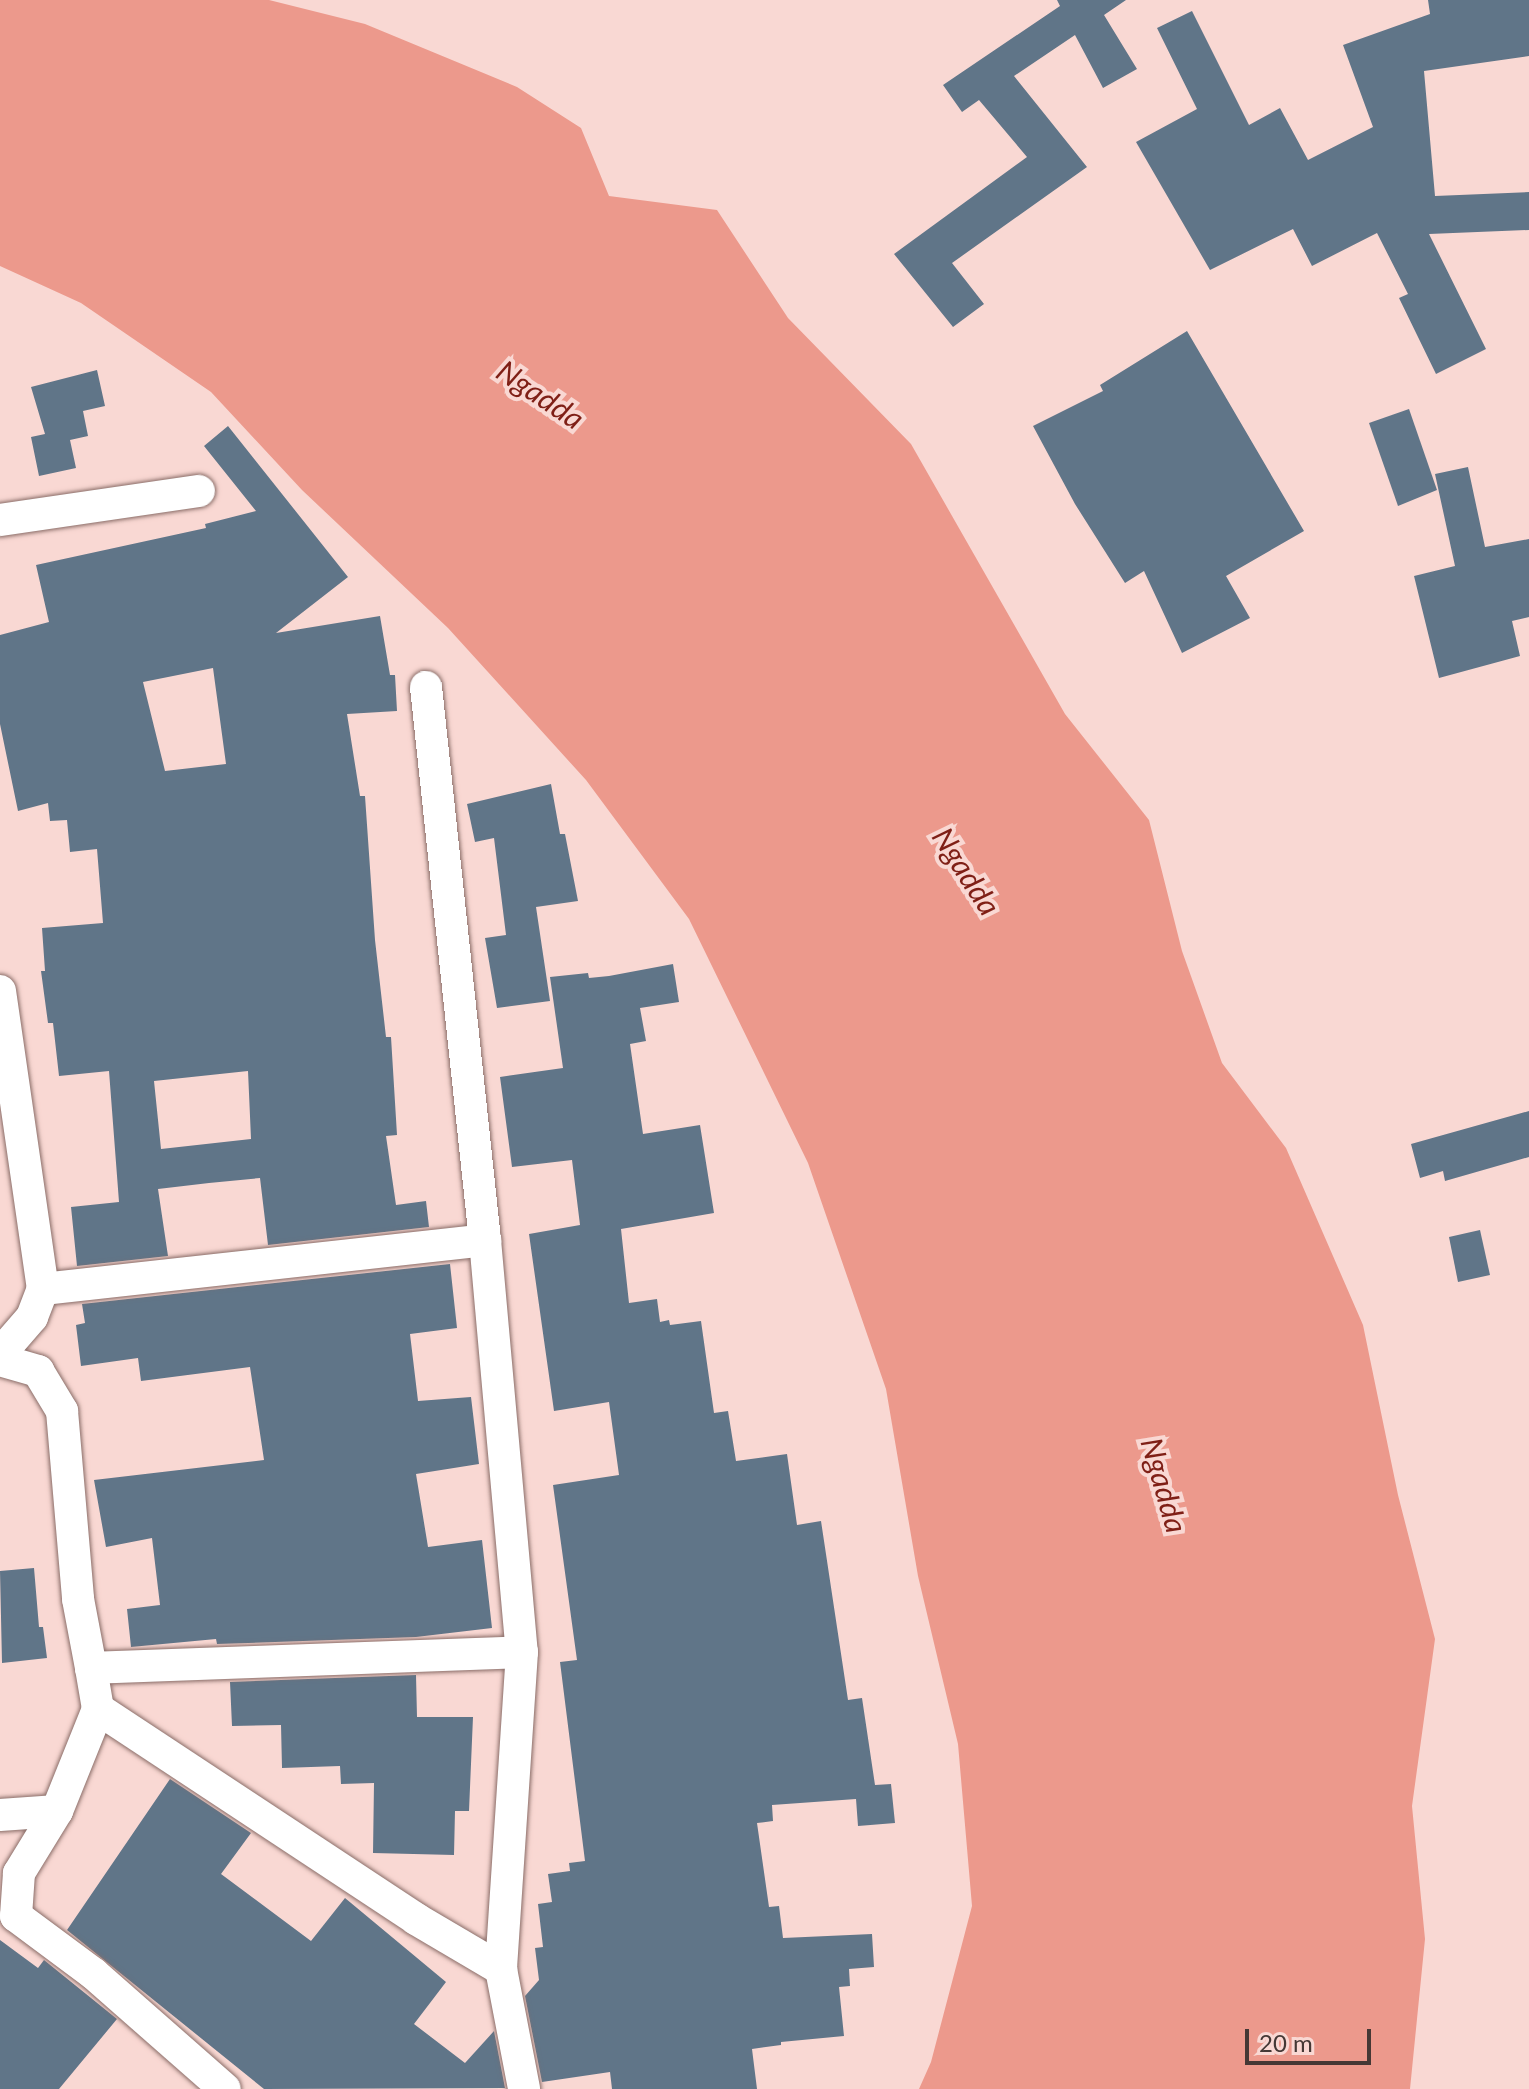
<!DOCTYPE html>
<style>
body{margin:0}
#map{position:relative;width:1529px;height:2089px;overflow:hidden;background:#f9d8d3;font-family:Lato,sans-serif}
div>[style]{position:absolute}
.water>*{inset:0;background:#ec998c}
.building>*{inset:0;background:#607588}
.roads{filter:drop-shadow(0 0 2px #8a6d68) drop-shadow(0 0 2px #8a6d68)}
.minor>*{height:32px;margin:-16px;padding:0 16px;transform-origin:16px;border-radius:16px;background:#fff}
span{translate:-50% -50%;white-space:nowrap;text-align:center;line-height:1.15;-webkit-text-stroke:8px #f9d8d3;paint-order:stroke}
.water-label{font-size:30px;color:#7f1f16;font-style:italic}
.scale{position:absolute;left:1245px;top:2029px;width:126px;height:36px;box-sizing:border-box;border:4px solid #453835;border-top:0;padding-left:10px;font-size:24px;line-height:28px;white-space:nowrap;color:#453835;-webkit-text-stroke:6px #f9d8d3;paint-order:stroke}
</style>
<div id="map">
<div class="water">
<i style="clip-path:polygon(0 0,269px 0,365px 24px,517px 87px,581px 128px,609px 196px,717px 210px,788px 318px,911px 444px,1065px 714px,1149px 820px,1182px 951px,1222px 1063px,1286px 1148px,1363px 1325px,1398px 1495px,1435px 1639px,1412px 1806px,1425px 1939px,1410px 2089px,919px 2089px,931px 2062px,972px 1906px,958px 1744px,918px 1576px,886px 1389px,808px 1163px,689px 919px,586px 780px,448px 628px,302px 490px,211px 392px,81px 303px,0 266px)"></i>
</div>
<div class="building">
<i style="clip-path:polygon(1057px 0,1126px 0,1104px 15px,1137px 69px,1103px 88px,1075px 35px,1014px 76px,1087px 167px,952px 263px,984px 304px,953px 327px,894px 254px,1027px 157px,979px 100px,962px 112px,943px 85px,1060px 6px)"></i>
<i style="clip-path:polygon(1428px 0,1529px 0,1529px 56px,1424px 71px,1435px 196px,1529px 192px,1529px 230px,1429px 234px,1486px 349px,1436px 374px,1399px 298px,1408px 294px,1377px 233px,1312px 266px,1293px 229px,1210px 270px,1136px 142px,1197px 109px,1157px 28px,1192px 11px,1249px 125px,1280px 108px,1308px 160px,1373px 127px,1343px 45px,1430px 14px)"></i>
<i style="clip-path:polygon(1187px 331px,1304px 531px,1226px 576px,1250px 618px,1182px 653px,1144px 571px,1125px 583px,1075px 504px,1033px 426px,1103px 391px,1100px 385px)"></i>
<i style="clip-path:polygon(97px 370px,105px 406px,83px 411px,88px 436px,70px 440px,76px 468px,39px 476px,31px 437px,45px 434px,31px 387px)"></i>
<i style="clip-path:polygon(1409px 409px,1437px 490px,1398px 506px,1369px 423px)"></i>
<i style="clip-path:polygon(evenodd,228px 426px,348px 577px,276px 633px,380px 616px,390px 675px,395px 675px,397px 711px,347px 714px,360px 796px,365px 796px,375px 940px,386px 1037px,391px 1037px,397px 1135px,386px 1136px,396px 1205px,426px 1201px,429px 1227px,268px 1245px,260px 1178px,209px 1183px,158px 1189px,168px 1256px,77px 1266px,71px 1207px,119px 1202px,109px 1071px,59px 1076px,53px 1023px,48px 1023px,41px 971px,45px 971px,42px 928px,103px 923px,97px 849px,70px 852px,67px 820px,50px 821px,48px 803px,18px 811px,0 724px,0 635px,49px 622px,36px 565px,206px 528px,205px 524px,256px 511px,204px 446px,228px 426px,213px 668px,226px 764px,165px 771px,143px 682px,213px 668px,228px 426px,248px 1071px,251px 1139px,161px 1149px,154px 1081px,248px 1071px)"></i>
<i style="clip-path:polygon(1468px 467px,1485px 547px,1529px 539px,1529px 617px,1512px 621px,1520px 656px,1439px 678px,1414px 576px,1455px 566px,1435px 474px)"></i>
<i style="clip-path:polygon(551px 784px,560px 834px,565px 834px,578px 901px,536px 907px,550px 1001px,497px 1008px,485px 938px,506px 935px,494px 838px,475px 842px,467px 804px)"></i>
<i style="clip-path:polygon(673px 964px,679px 1002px,640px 1008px,646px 1041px,630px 1044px,643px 1134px,700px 1125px,714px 1213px,621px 1229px,629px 1303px,657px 1299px,660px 1322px,669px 1320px,670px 1325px,701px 1321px,714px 1413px,728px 1411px,736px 1461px,787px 1454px,797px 1525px,821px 1521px,848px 1700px,862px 1698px,875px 1785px,891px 1784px,895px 1823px,858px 1826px,856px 1799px,772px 1805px,773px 1821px,757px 1823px,769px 1907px,779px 1906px,783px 1938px,872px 1934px,874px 1967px,849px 1969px,850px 1986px,839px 1987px,844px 2036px,781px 2042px,781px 2045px,752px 2049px,757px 2089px,612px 2089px,610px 2072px,542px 2082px,525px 1996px,539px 1980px,535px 1948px,543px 1947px,538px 1904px,552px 1902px,548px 1874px,570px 1871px,569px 1863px,585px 1861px,560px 1662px,577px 1660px,553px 1485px,619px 1475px,609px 1402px,554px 1411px,529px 1234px,580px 1225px,572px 1160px,512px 1167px,500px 1077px,563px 1068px,550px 977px,588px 973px,589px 978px,609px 976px)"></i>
<i style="clip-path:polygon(1529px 1111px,1529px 1157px,1445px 1181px,1443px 1171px,1420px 1178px,1411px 1144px)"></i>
<i style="clip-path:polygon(1480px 1230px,1490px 1275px,1458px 1282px,1449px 1237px)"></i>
<i style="clip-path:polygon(450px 1264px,457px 1328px,410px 1334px,418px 1401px,471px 1397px,479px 1464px,416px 1474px,428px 1547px,482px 1540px,492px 1628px,416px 1637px,217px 1644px,216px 1639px,131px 1647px,127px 1609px,160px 1605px,152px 1538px,106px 1547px,94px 1480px,264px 1460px,250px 1367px,141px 1381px,138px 1358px,81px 1366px,76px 1325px,85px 1323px,82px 1304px)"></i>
<i style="clip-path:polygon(34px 1568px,39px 1627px,43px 1627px,47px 1658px,2px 1663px,0 1571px)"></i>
<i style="clip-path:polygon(416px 1675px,417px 1717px,473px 1717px,469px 1811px,455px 1811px,454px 1855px,373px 1853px,374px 1783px,341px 1784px,340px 1766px,282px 1768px,281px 1725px,232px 1726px,230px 1682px)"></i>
<i style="clip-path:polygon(170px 1779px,251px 1833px,221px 1874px,311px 1941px,345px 1898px,446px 1982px,414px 2024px,465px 2063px,494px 2031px,505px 2088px,264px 2089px,67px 1930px)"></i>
<i style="clip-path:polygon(0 1940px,38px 1968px,44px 1960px,117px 2019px,59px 2089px,0 2089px)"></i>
</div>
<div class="roads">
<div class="minor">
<i style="left:0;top:520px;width:201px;rotate:-8.3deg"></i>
<i style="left:426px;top:687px;width:556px;rotate:83.91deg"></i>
<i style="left:485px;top:1240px;width:414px;rotate:84.9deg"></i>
<i style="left:522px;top:1652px;width:318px;rotate:93.8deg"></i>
<i style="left:501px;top:1969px;width:122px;rotate:79.1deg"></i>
<i style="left:0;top:991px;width:301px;rotate:81.8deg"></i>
<i style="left:0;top:1354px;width:49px;rotate:-49.1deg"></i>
<i style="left:32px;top:1317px;width:30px;rotate:-69deg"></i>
<i style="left:43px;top:1289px;width:445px;rotate:-6.3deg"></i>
<i style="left:0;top:1360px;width:40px;rotate:16deg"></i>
<i style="left:38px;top:1371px;width:47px;rotate:59deg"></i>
<i style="left:62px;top:1411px;width:189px;rotate:85.1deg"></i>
<i style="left:78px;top:1599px;width:70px;rotate:79.3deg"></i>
<i style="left:91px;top:1668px;width:431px;rotate:-2.1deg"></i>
<i style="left:91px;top:1668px;width:42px;rotate:80.3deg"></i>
<i style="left:98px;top:1709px;width:110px;rotate:111.9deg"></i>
<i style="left:57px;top:1811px;width:73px;rotate:121.5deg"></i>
<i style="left:19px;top:1873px;width:43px;rotate:94deg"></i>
<i style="left:16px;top:1916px;width:97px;rotate:36.6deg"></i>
<i style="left:94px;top:1974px;width:174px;rotate:41.3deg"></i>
<i style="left:98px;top:1709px;width:381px;rotate:33.4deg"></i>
<i style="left:416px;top:1919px;width:99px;rotate:30.5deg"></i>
<i style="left:0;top:1815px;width:57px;rotate:-4deg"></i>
</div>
</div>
<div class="water-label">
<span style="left:541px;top:394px;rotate:34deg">Ngadda</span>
<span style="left:967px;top:871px;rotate:57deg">Ngadda</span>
<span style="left:1165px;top:1485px;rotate:74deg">Ngadda</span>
</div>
<div class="scale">20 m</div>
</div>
